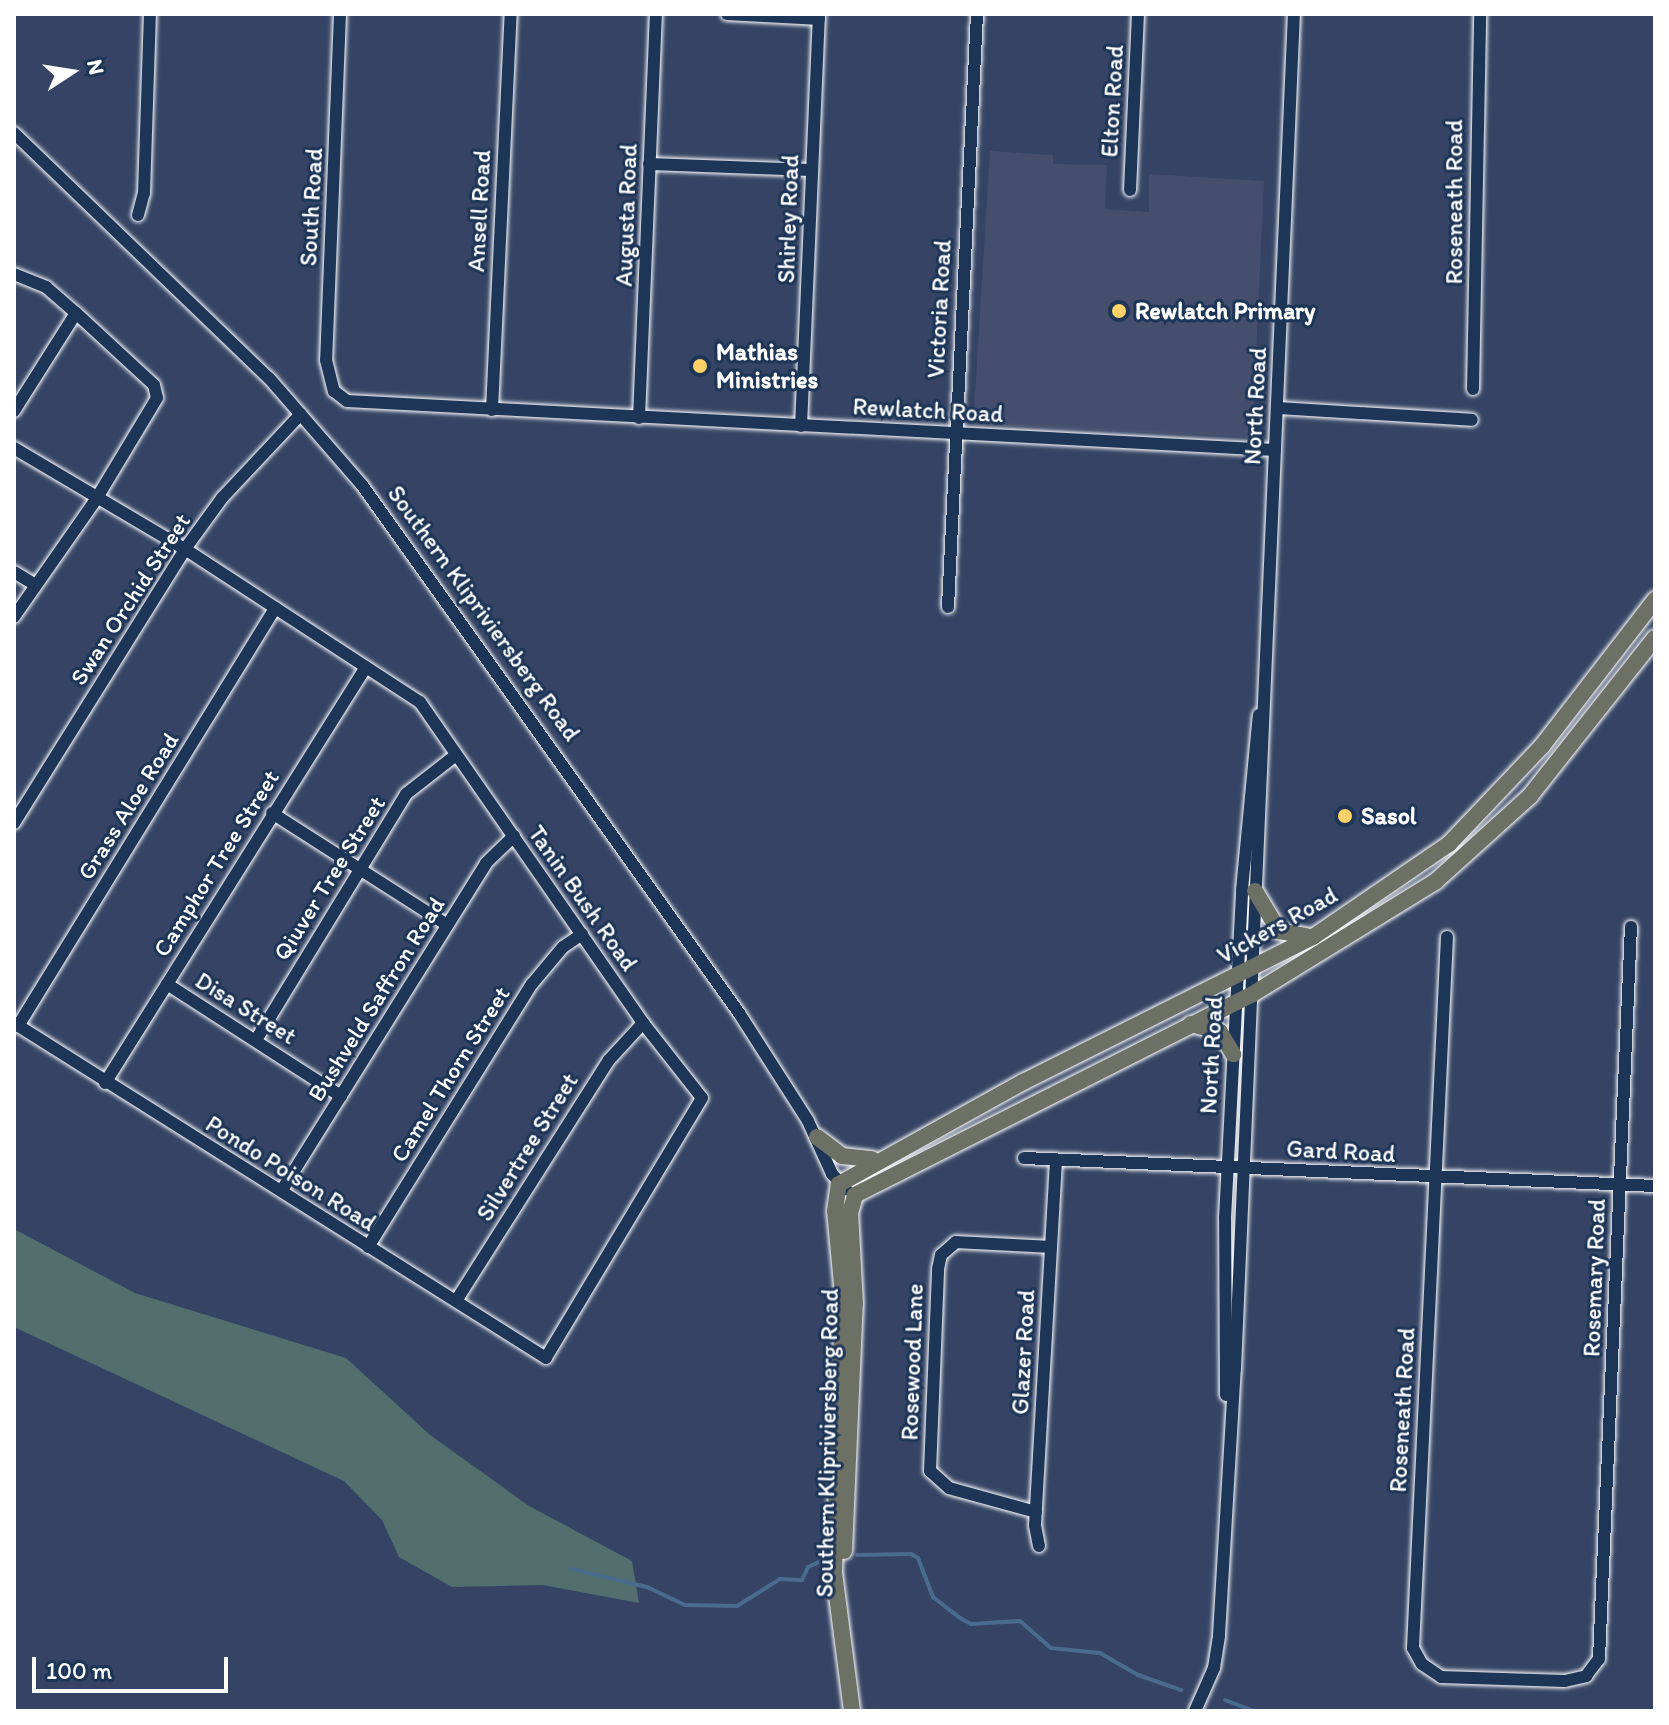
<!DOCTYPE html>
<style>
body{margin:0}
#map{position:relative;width:1669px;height:1725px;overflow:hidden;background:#354464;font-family:Itim,sans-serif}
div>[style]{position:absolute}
.built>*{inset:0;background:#464e6e}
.green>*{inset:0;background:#526f6e}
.stream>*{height:4px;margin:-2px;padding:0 2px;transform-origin:2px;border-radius:2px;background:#486b8e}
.roads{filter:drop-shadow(0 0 2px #fff) drop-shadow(0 0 2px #fff)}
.minor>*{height:12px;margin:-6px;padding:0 6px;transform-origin:6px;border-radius:6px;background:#1d3557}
.major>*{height:16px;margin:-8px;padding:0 8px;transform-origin:8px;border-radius:8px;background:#6c7065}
.dots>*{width:22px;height:22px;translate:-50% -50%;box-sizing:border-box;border:4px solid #1d3557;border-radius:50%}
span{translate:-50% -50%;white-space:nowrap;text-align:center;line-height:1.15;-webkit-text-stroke:6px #1d3557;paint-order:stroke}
.street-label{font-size:24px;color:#fff}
.poi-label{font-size:24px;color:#fff;font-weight:700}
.left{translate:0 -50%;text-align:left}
.frame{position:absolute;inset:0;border:16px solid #fff;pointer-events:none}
.north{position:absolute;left:32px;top:32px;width:80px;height:80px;-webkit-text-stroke:6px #1d3557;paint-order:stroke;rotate:78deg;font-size:22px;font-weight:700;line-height:32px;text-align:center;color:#fff}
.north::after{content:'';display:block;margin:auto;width:28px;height:36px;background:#fff;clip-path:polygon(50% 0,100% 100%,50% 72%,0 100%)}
.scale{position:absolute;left:32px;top:1657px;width:196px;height:36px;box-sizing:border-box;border:4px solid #fff;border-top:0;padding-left:10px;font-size:24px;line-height:28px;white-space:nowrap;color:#fff;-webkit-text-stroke:6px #1d3557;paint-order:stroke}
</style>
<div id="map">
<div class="built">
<i style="clip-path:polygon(990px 151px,1053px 155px,1053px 164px,1107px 165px,1105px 209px,1149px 212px,1149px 174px,1264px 181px,1252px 437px,986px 425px,974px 411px)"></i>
</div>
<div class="green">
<i style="clip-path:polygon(14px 1229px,135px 1293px,346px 1358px,430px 1435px,529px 1506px,632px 1561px,639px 1603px,543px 1585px,452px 1587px,399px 1557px,382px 1520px,344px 1481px,14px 1327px)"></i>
</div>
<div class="stream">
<i style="left:857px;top:1555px;width:54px;rotate:-1.1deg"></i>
<i style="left:911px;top:1554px;width:8px;rotate:30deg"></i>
<i style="left:918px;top:1558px;width:42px;rotate:69deg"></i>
<i style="left:933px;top:1597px;width:34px;rotate:38deg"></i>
<i style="left:960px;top:1618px;width:13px;rotate:29deg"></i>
<i style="left:971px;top:1624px;width:49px;rotate:-3.5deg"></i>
<i style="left:1020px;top:1621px;width:41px;rotate:41.1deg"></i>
<i style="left:1051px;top:1648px;width:49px;rotate:5.8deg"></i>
<i style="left:1100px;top:1653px;width:44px;rotate:30.1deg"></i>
<i style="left:1138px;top:1675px;width:46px;rotate:19.2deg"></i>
<i style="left:572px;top:1569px;width:77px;rotate:13.5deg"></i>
<i style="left:647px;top:1587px;width:42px;rotate:25.3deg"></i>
<i style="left:685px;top:1605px;width:52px;rotate:1.1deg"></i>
<i style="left:737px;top:1606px;width:51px;rotate:-32.1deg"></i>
<i style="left:780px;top:1579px;width:22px;rotate:3deg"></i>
<i style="left:802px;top:1580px;width:14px;rotate:-65deg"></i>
<i style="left:808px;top:1567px;width:17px;rotate:-24deg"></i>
<i style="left:1225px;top:1700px;width:31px;rotate:21deg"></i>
</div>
<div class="roads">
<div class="minor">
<i style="left:340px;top:14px;width:346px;rotate:92.3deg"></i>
<i style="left:326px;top:360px;width:32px;rotate:76deg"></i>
<i style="left:334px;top:391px;width:16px;rotate:38deg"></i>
<i style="left:347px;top:401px;width:929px;rotate:3.02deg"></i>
<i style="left:727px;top:14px;width:92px;rotate:3.1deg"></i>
<i style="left:14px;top:133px;width:354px;rotate:43.9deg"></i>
<i style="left:269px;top:378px;width:142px;rotate:49deg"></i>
<i style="left:362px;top:485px;width:649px;rotate:54.47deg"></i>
<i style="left:739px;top:1013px;width:128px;rotate:57.4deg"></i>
<i style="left:808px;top:1121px;width:58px;rotate:65.6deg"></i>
<i style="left:832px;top:1174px;width:21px;rotate:47deg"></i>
<i style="left:649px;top:164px;width:162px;rotate:2.1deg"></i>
<i style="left:1130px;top:190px;width:176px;rotate:-87.4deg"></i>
<i style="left:138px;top:215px;width:23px;rotate:-75deg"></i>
<i style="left:144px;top:193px;width:179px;rotate:-88.1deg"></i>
<i style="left:14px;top:274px;width:35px;rotate:22deg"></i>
<i style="left:46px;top:287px;width:40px;rotate:41deg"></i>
<i style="left:76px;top:313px;width:106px;rotate:42.7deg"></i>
<i style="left:154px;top:385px;width:13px;rotate:77deg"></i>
<i style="left:157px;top:398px;width:117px;rotate:121deg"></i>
<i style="left:97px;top:498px;width:145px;rotate:124.9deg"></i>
<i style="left:1473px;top:389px;width:375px;rotate:-88.9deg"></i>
<i style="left:1278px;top:408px;width:194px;rotate:3.5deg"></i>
<i style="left:492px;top:410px;width:396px;rotate:-87.3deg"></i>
<i style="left:14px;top:411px;width:116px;rotate:-57.7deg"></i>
<i style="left:639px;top:418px;width:404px;rotate:-87.6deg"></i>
<i style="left:801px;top:426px;width:412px;rotate:-87.5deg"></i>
<i style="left:14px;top:448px;width:199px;rotate:30.6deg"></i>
<i style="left:185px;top:549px;width:280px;rotate:33.1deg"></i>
<i style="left:420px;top:702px;width:391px;rotate:55.2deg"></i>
<i style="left:643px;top:1023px;width:95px;rotate:51.8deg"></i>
<i style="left:702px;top:1098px;width:303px;rotate:121deg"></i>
<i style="left:546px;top:1358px;width:629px;rotate:-147.8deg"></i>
<i style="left:14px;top:572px;width:23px;rotate:31deg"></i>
<i style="left:948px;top:607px;width:594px;rotate:-87.2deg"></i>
<i style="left:272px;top:813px;width:208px;rotate:32.6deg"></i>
<i style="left:14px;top:823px;width:323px;rotate:-58deg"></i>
<i style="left:185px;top:549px;width:63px;rotate:-54deg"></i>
<i style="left:222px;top:498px;width:115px;rotate:-46.8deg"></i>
<i style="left:1447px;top:937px;width:712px;rotate:92.74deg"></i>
<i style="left:1413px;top:1648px;width:18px;rotate:61deg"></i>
<i style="left:1422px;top:1664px;width:23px;rotate:34deg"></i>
<i style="left:1441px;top:1677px;width:124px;rotate:1.8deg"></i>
<i style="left:1565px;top:1681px;width:22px;rotate:-13deg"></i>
<i style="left:1586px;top:1676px;width:21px;rotate:-53deg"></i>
<i style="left:1599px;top:1659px;width:733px;rotate:-87.5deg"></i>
<i style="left:167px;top:984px;width:207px;rotate:32.8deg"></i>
<i style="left:18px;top:1026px;width:491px;rotate:-58.4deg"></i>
<i style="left:256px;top:1040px;width:288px;rotate:-58.6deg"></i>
<i style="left:406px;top:794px;width:63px;rotate:-38deg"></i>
<i style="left:105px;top:1083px;width:491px;rotate:-57.9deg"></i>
<i style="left:1024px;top:1158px;width:632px;rotate:2.54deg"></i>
<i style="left:282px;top:1190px;width:385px;rotate:-58deg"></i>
<i style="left:486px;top:863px;width:39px;rotate:-44deg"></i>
<i style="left:368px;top:1247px;width:310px;rotate:-58.1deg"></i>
<i style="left:532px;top:984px;width:48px;rotate:-50deg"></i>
<i style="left:563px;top:947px;width:23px;rotate:-34deg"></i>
<i style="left:456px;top:1301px;width:285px;rotate:-57.6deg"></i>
<i style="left:609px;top:1060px;width:50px;rotate:-47.4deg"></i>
<i style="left:1226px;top:1395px;width:177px;rotate:-90.3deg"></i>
<i style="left:1225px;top:1218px;width:328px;rotate:-87deg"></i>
<i style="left:1242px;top:890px;width:176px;rotate:-84.5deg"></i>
<i style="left:1036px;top:1512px;width:90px;rotate:-164.6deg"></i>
<i style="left:949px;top:1488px;width:25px;rotate:-138deg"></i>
<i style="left:930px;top:1471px;width:202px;rotate:-87.7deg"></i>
<i style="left:938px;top:1269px;width:14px;rotate:-78deg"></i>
<i style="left:941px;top:1255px;width:20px;rotate:-41deg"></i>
<i style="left:956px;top:1242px;width:95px;rotate:3deg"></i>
<i style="left:1039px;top:1546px;width:21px;rotate:-101deg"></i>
<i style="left:1035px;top:1525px;width:365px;rotate:-86.7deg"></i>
<i style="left:1195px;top:1711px;width:47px;rotate:-66.2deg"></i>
<i style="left:1214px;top:1668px;width:33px;rotate:-81deg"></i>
<i style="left:1219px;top:1635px;width:266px;rotate:-86.6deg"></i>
<i style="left:1235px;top:1369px;width:1356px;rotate:-87.51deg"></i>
</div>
<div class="major">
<i style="left:1255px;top:891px;width:47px;rotate:59deg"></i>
<i style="left:1279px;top:931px;width:31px;rotate:11deg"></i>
<i style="left:1191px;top:1024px;width:30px;rotate:15deg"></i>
<i style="left:1220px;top:1032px;width:26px;rotate:59deg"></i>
<i style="left:817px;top:1137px;width:31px;rotate:37deg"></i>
<i style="left:842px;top:1156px;width:30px;rotate:6deg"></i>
<i style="left:844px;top:1551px;width:247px;rotate:-87.5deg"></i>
<i style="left:855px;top:1304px;width:91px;rotate:-93.1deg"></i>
<i style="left:850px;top:1213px;width:19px;rotate:-74deg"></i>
<i style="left:855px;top:1195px;width:444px;rotate:-26.8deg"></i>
<i style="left:1251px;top:995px;width:217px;rotate:-31.6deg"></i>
<i style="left:1436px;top:881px;width:127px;rotate:-42.1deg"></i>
<i style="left:1530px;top:796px;width:201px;rotate:-51.7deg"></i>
<i style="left:852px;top:1711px;width:140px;rotate:-97.4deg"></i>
<i style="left:834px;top:1572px;width:277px;rotate:-88.1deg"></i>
<i style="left:843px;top:1295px;width:84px;rotate:-95.4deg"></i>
<i style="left:835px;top:1211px;width:27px;rotate:-82deg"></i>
<i style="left:839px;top:1184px;width:210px;rotate:-29deg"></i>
<i style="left:1023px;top:1082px;width:324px;rotate:-26.6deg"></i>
<i style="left:1313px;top:937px;width:165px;rotate:-34.4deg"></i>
<i style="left:1449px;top:844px;width:135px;rotate:-46.5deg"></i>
<i style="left:1542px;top:746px;width:185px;rotate:-52.3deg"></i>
</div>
</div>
<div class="dots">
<i style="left:1119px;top:311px;background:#ffd166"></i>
<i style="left:700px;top:366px;background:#ffd166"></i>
<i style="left:1345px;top:816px;background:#ffd166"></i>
</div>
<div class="street-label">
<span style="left:1112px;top:101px;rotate:-87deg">Elton Road</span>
<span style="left:1454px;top:202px;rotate:-90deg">Roseneath Road</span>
<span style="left:311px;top:207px;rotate:-87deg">South Road</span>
<span style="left:479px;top:211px;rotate:-87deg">Ansell Road</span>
<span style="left:626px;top:215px;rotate:-88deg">Augusta Road</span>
<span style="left:788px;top:219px;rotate:-88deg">Shirley Road</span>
<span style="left:939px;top:309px;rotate:-87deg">Victoria Road</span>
<span style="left:1255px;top:406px;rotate:-87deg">North Road</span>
<span style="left:928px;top:410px;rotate:3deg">Rewlatch Road</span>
<span style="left:130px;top:599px;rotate:-57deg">Swan Orchid Street</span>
<span style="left:484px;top:613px;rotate:54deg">Southern Klipriviersberg Road</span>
<span style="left:128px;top:806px;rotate:-58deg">Grass Aloe Road</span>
<span style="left:216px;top:863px;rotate:-58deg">Camphor Tree Street</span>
<span style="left:329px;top:878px;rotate:-58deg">Qiuver Tree Street</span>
<span style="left:583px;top:898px;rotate:55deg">Tanin Bush Road</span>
<span style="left:1277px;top:925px;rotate:-29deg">Vickers Road</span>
<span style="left:376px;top:999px;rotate:-58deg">Bushveld Saffron Road</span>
<span style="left:246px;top:1008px;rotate:32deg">Disa Street</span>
<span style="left:1211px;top:1055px;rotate:-87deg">North Road</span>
<span style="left:450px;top:1074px;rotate:-58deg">Camel Thorn Street</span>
<span style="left:527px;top:1147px;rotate:-58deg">Silvertree Street</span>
<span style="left:1341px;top:1151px;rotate:3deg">Gard Road</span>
<span style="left:291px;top:1173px;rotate:32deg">Pondo Poison Road</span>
<span style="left:1594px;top:1278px;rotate:-88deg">Rosemary Road</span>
<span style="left:1023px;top:1352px;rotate:-87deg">Glazer Road</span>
<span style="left:912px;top:1362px;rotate:-88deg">Rosewood Lane</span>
<span style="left:1402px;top:1410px;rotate:-87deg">Roseneath Road</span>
<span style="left:827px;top:1443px;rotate:-89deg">Southern Klipriviersberg Road</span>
</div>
<div class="poi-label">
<span class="left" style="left:1135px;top:311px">Rewlatch Primary</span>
<span class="left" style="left:716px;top:366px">Mathias<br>Ministries</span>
<span class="left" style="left:1361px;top:816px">Sasol</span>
</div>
<div class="frame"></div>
<div class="north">N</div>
<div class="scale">100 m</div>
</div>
